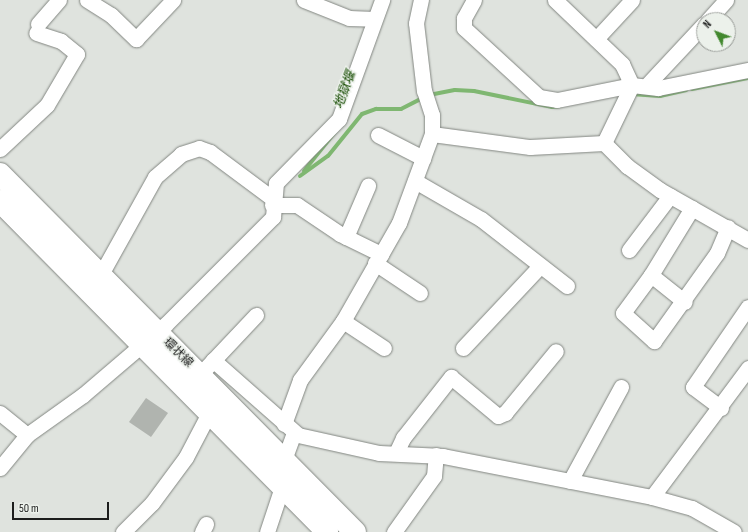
<!DOCTYPE html>
<meta charset="utf-8">
<style>
body{margin:0}
#map{position:relative;width:748px;height:532px;overflow:hidden;background:#dfe3de;font-family:"Sofia Sans Condensed","Noto Sans JP",sans-serif}
div>[style]{position:absolute}
.stream>*{height:4px;margin:-2px;padding:0 2px;transform-origin:2px;border-radius:2px;background:#7fb771}
.building>*{inset:0;background:#b0b4af}
.roads{filter:drop-shadow(0 0 1px #828681) drop-shadow(0 0 1px #828681)}
.street>*{height:15px;margin:-7.5px;padding:0 7.5px;transform-origin:7.5px;border-radius:7.5px;background:#fff}
.secondary>*{height:22px;margin:-11px;padding:0 11px;transform-origin:11px;border-radius:11px;background:#fff}
span{translate:-50% -50%;white-space:nowrap;text-align:center;line-height:1.15;-webkit-text-stroke:3px #ecf1eb;paint-order:stroke}
.street-label{font-size:12px;color:#1c1d1c}
.water-label{font-size:13px;color:#154b01;font-style:italic}
.north{position:absolute;left:696px;top:12px;width:40px;height:40px;box-sizing:border-box;background:#ecf1eb;border:1px solid #999c98;border-radius:50%;rotate:312deg;font-size:11px;font-weight:700;line-height:16px;text-align:center;color:#1c1d1c}
.north::after{content:'';display:block;margin:auto;width:14px;height:18px;background:#42882e;clip-path:polygon(50% 0,100% 100%,50% 72%,0 100%)}
.scale{position:absolute;left:12px;top:502px;width:97px;height:18px;box-sizing:border-box;border:2px solid #1c1d1c;border-top:0;padding-left:5px;font-size:12px;line-height:14px;white-space:nowrap;color:#1c1d1c;-webkit-text-stroke:3px #ecf1eb;paint-order:stroke}
</style>
<div id="map">
<div class="stream">
<i style="left:692px;top:89px;width:57px;rotate:-11.1deg"></i>
<i style="left:631px;top:94px;width:29px;rotate:4deg"></i>
<i style="left:660px;top:96px;width:27px;rotate:-13deg"></i>
<i style="left:429px;top:95px;width:26px;rotate:-11deg"></i>
<i style="left:455px;top:90px;width:19px;rotate:3deg"></i>
<i style="left:474px;top:91px;width:80px;rotate:11.6deg"></i>
<i style="left:552px;top:107px;width:8px;rotate:-7deg"></i>
<i style="left:304px;top:171px;width:63px;rotate:-51.5deg"></i>
<i style="left:300px;top:176px;width:34px;rotate:-36deg"></i>
<i style="left:328px;top:156px;width:54px;rotate:-51deg"></i>
<i style="left:362px;top:114px;width:15px;rotate:-20deg"></i>
<i style="left:376px;top:109px;width:25px"></i>
<i style="left:401px;top:109px;width:25px;rotate:-27deg"></i>
</div>
<div class="building">
<i style="clip-path:polygon(146px 398px,168px 413px,151px 437px,129px 422px)"></i>
</div>
<div class="roads">
<div class="street">
<i style="left:87px;top:0;width:28px;rotate:32deg"></i>
<i style="left:111px;top:15px;width:35px;rotate:44deg"></i>
<i style="left:136px;top:39px;width:54px;rotate:-46.5deg"></i>
<i style="left:304px;top:0;width:48px;rotate:21.8deg"></i>
<i style="left:349px;top:18px;width:25px;rotate:2deg"></i>
<i style="left:474px;top:0;width:21px;rotate:119deg"></i>
<i style="left:464px;top:18px;width:10px;rotate:90deg"></i>
<i style="left:464px;top:28px;width:102px;rotate:42.6deg"></i>
<i style="left:539px;top:97px;width:18px;rotate:9deg"></i>
<i style="left:557px;top:100px;width:76px;rotate:-11.3deg"></i>
<i style="left:632px;top:85px;width:26px;rotate:7deg"></i>
<i style="left:658px;top:88px;width:92px;rotate:-11.3deg"></i>
<i style="left:555px;top:0;width:93px;rotate:43.7deg"></i>
<i style="left:622px;top:64px;width:23px;rotate:65deg"></i>
<i style="left:632px;top:85px;width:64px;rotate:115.8deg"></i>
<i style="left:604px;top:143px;width:33px;rotate:45deg"></i>
<i style="left:627px;top:166px;width:41px;rotate:36deg"></i>
<i style="left:660px;top:190px;width:101px;rotate:29.6deg"></i>
<i style="left:708px;top:20px;width:27px;rotate:-48deg"></i>
<i style="left:38px;top:24px;width:32px;rotate:-49deg"></i>
<i style="left:596px;top:39px;width:53px;rotate:-47.3deg"></i>
<i style="left:646px;top:86px;width:85px;rotate:-46.9deg"></i>
<i style="left:432px;top:134px;width:99px;rotate:7.6deg"></i>
<i style="left:530px;top:147px;width:74px;rotate:-3.1deg"></i>
<i style="left:378px;top:135px;width:51px;rotate:27.1deg"></i>
<i style="left:0;top:149px;width:64px;rotate:-43.1deg"></i>
<i style="left:47px;top:105px;width:59px;rotate:-59.5deg"></i>
<i style="left:77px;top:54px;width:21px;rotate:-141deg"></i>
<i style="left:61px;top:41px;width:26px;rotate:-162deg"></i>
<i style="left:415px;top:181px;width:76px;rotate:29.9deg"></i>
<i style="left:481px;top:219px;width:109px;rotate:37.9deg"></i>
<i style="left:272px;top:205px;width:25px"></i>
<i style="left:297px;top:205px;width:52px;rotate:34deg"></i>
<i style="left:340px;top:234px;width:46px;rotate:26deg"></i>
<i style="left:692px;top:208px;width:79px;rotate:121.5deg"></i>
<i style="left:651px;top:275px;width:47px;rotate:126.4deg"></i>
<i style="left:623px;top:313px;width:42px;rotate:42.1deg"></i>
<i style="left:654px;top:341px;width:108px;rotate:-54.4deg"></i>
<i style="left:717px;top:253px;width:28px;rotate:-67deg"></i>
<i style="left:346px;top:237px;width:56px;rotate:-66.7deg"></i>
<i style="left:629px;top:250px;width:68px;rotate:-52.8deg"></i>
<i style="left:375px;top:263px;width:54px;rotate:33.7deg"></i>
<i style="left:651px;top:275px;width:43px;rotate:38.5deg"></i>
<i style="left:100px;top:276px;width:113px;rotate:-60.9deg"></i>
<i style="left:155px;top:177px;width:35px;rotate:-41deg"></i>
<i style="left:181px;top:154px;width:19px;rotate:-18deg"></i>
<i style="left:199px;top:148px;width:12px;rotate:20deg"></i>
<i style="left:210px;top:152px;width:77px;rotate:36.6deg"></i>
<i style="left:343px;top:321px;width:49px;rotate:33.4deg"></i>
<i style="left:463px;top:348px;width:112px;rotate:-46.8deg"></i>
<i style="left:213px;top:360px;width:113px;rotate:41.4deg"></i>
<i style="left:298px;top:435px;width:83px;rotate:12.5deg"></i>
<i style="left:379px;top:453px;width:64px;rotate:2.7deg"></i>
<i style="left:443px;top:456px;width:213px;rotate:11.1deg"></i>
<i style="left:652px;top:497px;width:41px;rotate:15.4deg"></i>
<i style="left:692px;top:508px;width:48px;rotate:29.7deg"></i>
<i style="left:206px;top:368px;width:73px;rotate:-46.7deg"></i>
<i style="left:721px;top:408px;width:35px;rotate:-143deg"></i>
<i style="left:693px;top:387px;width:97px;rotate:-55.5deg"></i>
<i style="left:0;top:413px;width:35px;rotate:39deg"></i>
<i style="left:284px;top:424px;width:47px;rotate:-70deg"></i>
<i style="left:300px;top:380px;width:73px;rotate:-53.9deg"></i>
<i style="left:343px;top:321px;width:113px;rotate:-60.3deg"></i>
<i style="left:399px;top:223px;width:95px;rotate:-69.7deg"></i>
<i style="left:432px;top:134px;width:19px;rotate:-90deg"></i>
<i style="left:432px;top:115px;width:25px;rotate:-108deg"></i>
<i style="left:424px;top:91px;width:68px;rotate:-96.7deg"></i>
<i style="left:416px;top:23px;width:24px;rotate:-78deg"></i>
<i style="left:396px;top:453px;width:17px;rotate:-65deg"></i>
<i style="left:403px;top:438px;width:78px;rotate:-51.8deg"></i>
<i style="left:451px;top:377px;width:61px;rotate:39.7deg"></i>
<i style="left:498px;top:416px;width:8px;rotate:-23deg"></i>
<i style="left:505px;top:413px;width:80px;rotate:-50.6deg"></i>
<i style="left:0;top:468px;width:43px;rotate:-50.7deg"></i>
<i style="left:27px;top:435px;width:69px;rotate:-35.5deg"></i>
<i style="left:83px;top:395px;width:108px;rotate:-40.5deg"></i>
<i style="left:165px;top:325px;width:153px;rotate:-45deg"></i>
<i style="left:273px;top:217px;width:34px;rotate:-85deg"></i>
<i style="left:276px;top:183px;width:90px;rotate:-45.5deg"></i>
<i style="left:339px;top:119px;width:127px;rotate:-70.1deg"></i>
<i style="left:570px;top:481px;width:107px;rotate:-61.5deg"></i>
<i style="left:652px;top:497px;width:161px;rotate:-53.3deg"></i>
<i style="left:123px;top:532px;width:41px;rotate:-45deg"></i>
<i style="left:152px;top:503px;width:57px;rotate:-53.5deg"></i>
<i style="left:186px;top:457px;width:50px;rotate:-62.4deg"></i>
<i style="left:202px;top:532px;width:9px;rotate:-63deg"></i>
<i style="left:267px;top:532px;width:47px;rotate:-71.6deg"></i>
<i style="left:282px;top:487px;width:27px;rotate:-86deg"></i>
<i style="left:284px;top:460px;width:29px;rotate:-70deg"></i>
<i style="left:394px;top:532px;width:69px;rotate:-54.5deg"></i>
<i style="left:434px;top:476px;width:21px;rotate:-85deg"></i>
</div>
<div class="secondary">
<i style="left:0;top:174px;width:504px;rotate:45.24deg"></i>
<i style="left:0;top:201px;width:465px;rotate:45.3deg"></i>
</div>
</div>
<div class="street-label">
<span style="left:178px;top:353px;rotate:44deg">環状線</span>
</div>
<div class="water-label">
<span style="left:345px;top:90px;rotate:-69deg">地獄堰</span>
</div>
<div class="north">N</div>
<div class="scale">50 m</div>
</div>
